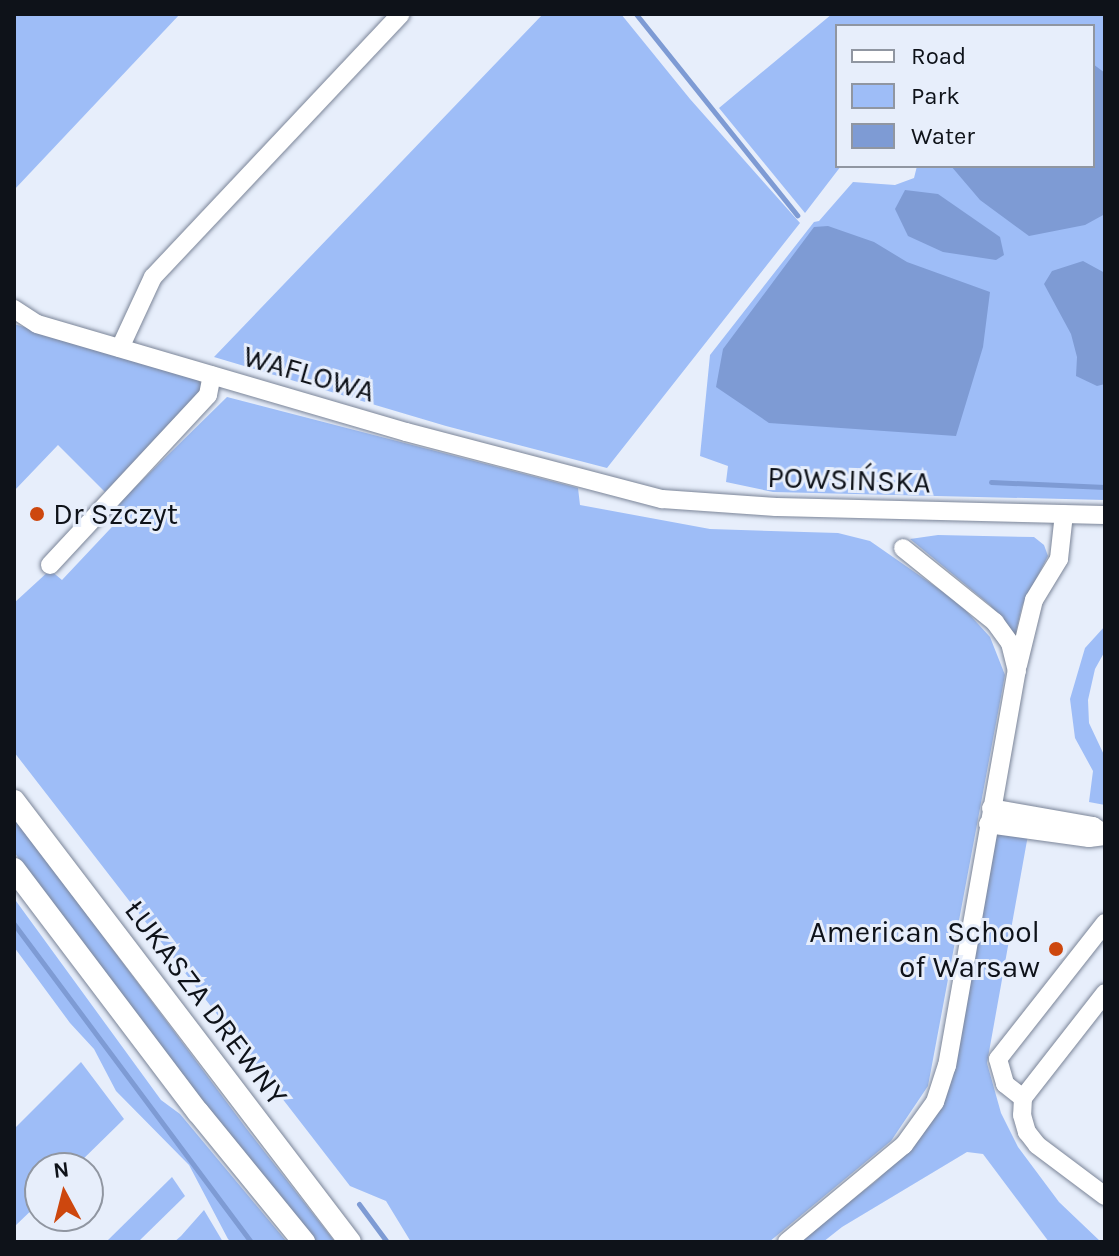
<!DOCTYPE html>
<meta charset="utf-8">
<style>
body{margin:0}
#map{position:relative;width:1119px;height:1256px;overflow:hidden;background:#e7eefb;font-family:Karla,sans-serif}
div>[style]{position:absolute}
.green>*{inset:0;background:#9ebdf7}
.water>*{inset:0;background:#7e9bd4}
.stream>*{height:5px;margin:-2.5px;padding:0 2.5px;transform-origin:2.5px;border-radius:2.5px;background:#7e9bd4}
.roads{filter:drop-shadow(0 0 2px #7b8598) drop-shadow(0 0 2px #7b8598)}
.minor>*{height:18px;margin:-9px;padding:0 9px;transform-origin:9px;border-radius:9px;background:#fff}
.major>*{height:22px;margin:-11px;padding:0 11px;transform-origin:11px;border-radius:11px;background:#fff}
.dots>*{width:22px;height:22px;translate:-50% -50%;box-sizing:border-box;border:4px solid #e7eefb;border-radius:50%}
span{translate:-50% -50%;white-space:nowrap;text-align:center;line-height:1.15;-webkit-text-stroke:6px #e7eefb;paint-order:stroke}
.street-label{font-size:30px;color:#0e1219}
.poi-label{font-size:30px;color:#0e1219}
.left{translate:0 -50%;text-align:left}
.right{translate:-100% -50%;text-align:right}
.frame{position:absolute;inset:0;border:16px solid #0e1219;pointer-events:none}
.legend{position:absolute;left:835px;top:24px;width:260px;height:144px;box-sizing:border-box;background:#e7eefb;border:2px solid #9096a1;margin:0;padding:10px 14px;list-style:none;font-size:24px;color:#0e1219}
.legend li{display:flex;align-items:center;gap:16px;height:40px}
.legend b{width:40px;border:2px solid #9096a1}
.north{position:absolute;left:24px;top:1152px;width:80px;height:80px;box-sizing:border-box;background:#e7eefb;border:2px solid #9096a1;border-radius:50%;rotate:353deg;font-size:22px;font-weight:700;line-height:32px;text-align:center;color:#0e1219}
.north::after{content:'';display:block;margin:auto;width:28px;height:36px;background:#cd470e;clip-path:polygon(50% 0,100% 100%,50% 72%,0 100%)}
</style>
<div id="map">
<div class="green">
<i style="clip-path:polygon(14px 14px,180px 14px,14px 190px)"></i>
<i style="clip-path:polygon(543px 14px,621px 14px,690px 99px,800px 223px,607px 468px,446px 426px,214px 357px)"></i>
<i style="clip-path:polygon(832px 14px,1105px 14px,1105px 500px,773px 492px,726px 482px,728px 466px,700px 456px,710px 355px,814px 222px,819px 221px,853px 182px,895px 185px,914px 178px,917px 166px,1093px 166px,1093px 26px,837px 26px,837px 166px,841px 166px,805px 213px,719px 108px)"></i>
<i style="clip-path:polygon(14px 324px,196px 378px,204px 387px,105px 492px,58px 445px,14px 491px)"></i>
<i style="clip-path:polygon(227px 397px,578px 488px,580px 505px,710px 529px,838px 533px,870px 541px,959px 603px,990px 637px,1005px 675px,928px 1086px,891px 1141px,769px 1242px,411px 1242px,386px 1201px,350px 1186px,14px 752px,14px 603px,50px 570px,62px 580px,126px 512px,118px 504px)"></i>
<i style="clip-path:polygon(938px 535px,1034px 537px,1044px 545px,1048px 556px,1022px 606px,1015px 636px,990px 605px,910px 539px)"></i>
<i style="clip-path:polygon(1105px 626px,1105px 651px,1095px 669px,1088px 700px,1089px 723px,1105px 757px,1105px 805px,1089px 802px,1093px 771px,1075px 738px,1070px 699px,1085px 648px)"></i>
<i style="clip-path:polygon(14px 817px,246px 1128px,335px 1242px,317px 1242px,195px 1091px,14px 852px)"></i>
<i style="clip-path:polygon(993px 829px,1028px 835px,987px 1063px,1001px 1113px,1018px 1147px,1059px 1202px,1101px 1242px,1049px 1242px,983px 1154px,967px 1152px,842px 1227px,823px 1242px,798px 1242px,876px 1181px,923px 1134px,936px 1111px)"></i>
<i style="clip-path:polygon(16px 901px,161px 1100px,180px 1114px,287px 1242px,231px 1242px,228px 1239px,189px 1165px,116px 1091px,94px 1049px,70px 1023px,14px 947px)"></i>
<i style="clip-path:polygon(81px 1062px,124px 1119px,74px 1168px,40px 1168px,40px 1202px,14px 1227px,14px 1129px)"></i>
<i style="clip-path:polygon(172px 1177px,185px 1196px,138px 1242px,106px 1242px)"></i>
<i style="clip-path:polygon(204px 1210px,223px 1242px,174px 1242px,181px 1236px)"></i>
</div>
<div class="water">
<i style="clip-path:polygon(1093px 64px,1105px 73px,1105px 214px,1085px 225px,1029px 236px,980px 200px,951px 166px,1093px 166px)"></i>
<i style="clip-path:polygon(905px 190px,938px 194px,1000px 237px,1004px 255px,996px 260px,943px 252px,908px 236px,895px 209px)"></i>
<i style="clip-path:polygon(828px 226px,874px 242px,907px 262px,990px 292px,983px 347px,956px 436px,769px 423px,716px 387px,723px 349px,814px 227px)"></i>
<i style="clip-path:polygon(1083px 261px,1105px 273px,1105px 384px,1097px 386px,1076px 376px,1077px 357px,1071px 334px,1044px 284px,1052px 271px)"></i>
</div>
<div class="stream">
<i style="left:636px;top:14px;width:258px;rotate:51.3deg"></i>
<i style="left:991px;top:482px;width:114px;rotate:2.5deg"></i>
<i style="left:14px;top:924px;width:397px;rotate:53.3deg"></i>
<i style="left:359px;top:1204px;width:47px;rotate:53.6deg"></i>
</div>
<div class="roads">
<div class="minor">
<i style="left:14px;top:309px;width:27px;rotate:33deg"></i>
<i style="left:37px;top:324px;width:384px;rotate:16.3deg"></i>
<i style="left:406px;top:432px;width:265px;rotate:14.7deg"></i>
<i style="left:662px;top:499px;width:114px;rotate:4deg"></i>
<i style="left:776px;top:507px;width:329px;rotate:1.4deg"></i>
<i style="left:120px;top:348px;width:78px;rotate:-65.1deg"></i>
<i style="left:153px;top:277px;width:361px;rotate:-46.7deg"></i>
<i style="left:50px;top:565px;width:232px;rotate:-47.1deg"></i>
<i style="left:208px;top:395px;width:20px;rotate:-79deg"></i>
<i style="left:1018px;top:665px;width:67px;rotate:-76.2deg"></i>
<i style="left:1034px;top:600px;width:48px;rotate:-58.6deg"></i>
<i style="left:1059px;top:559px;width:45px;rotate:-83.7deg"></i>
<i style="left:991px;top:808px;width:104px;rotate:10deg"></i>
<i style="left:1093px;top:826px;width:14px;rotate:34deg"></i>
<i style="left:988px;top:824px;width:102px;rotate:7.9deg"></i>
<i style="left:1089px;top:838px;width:16px;rotate:-7deg"></i>
<i style="left:1105px;top:923px;width:173px;rotate:128.2deg"></i>
<i style="left:998px;top:1059px;width:26px;rotate:74deg"></i>
<i style="left:1005px;top:1084px;width:23px;rotate:38deg"></i>
<i style="left:1023px;top:1098px;width:133px;rotate:-52deg"></i>
<i style="left:1023px;top:1098px;width:17px;rotate:93deg"></i>
<i style="left:1022px;top:1115px;width:18px;rotate:74deg"></i>
<i style="left:1027px;top:1132px;width:16px;rotate:52deg"></i>
<i style="left:1037px;top:1145px;width:85px;rotate:36.9deg"></i>
<i style="left:787px;top:1242px;width:152px;rotate:-39.7deg"></i>
<i style="left:904px;top:1145px;width:53px;rotate:-54.2deg"></i>
<i style="left:935px;top:1102px;width:38px;rotate:-72deg"></i>
<i style="left:947px;top:1066px;width:401px;rotate:-80deg"></i>
<i style="left:1017px;top:671px;width:29px;rotate:-104deg"></i>
<i style="left:1010px;top:643px;width:26px;rotate:-126deg"></i>
<i style="left:995px;top:622px;width:118px;rotate:-141.2deg"></i>
</div>
<div class="major">
<i style="left:14px;top:801px;width:554px;rotate:52.7deg"></i>
<i style="left:14px;top:869px;width:305px;rotate:52.9deg"></i>
<i style="left:198px;top:1112px;width:168px;rotate:50.8deg"></i>
</div>
</div>
<div class="dots">
<i style="left:37px;top:514px;background:#cd470e"></i>
<i style="left:1056px;top:949px;background:#cd470e"></i>
</div>
<div class="street-label">
<span style="left:309px;top:374px;rotate:16deg">WAFLOWA</span>
<span style="left:849px;top:480px;rotate:2deg">POWSIŃSKA</span>
<span style="left:206px;top:1003px;rotate:53deg">ŁUKASZA DREWNY</span>
</div>
<div class="poi-label">
<span class="left" style="left:53px;top:514px">Dr Szczyt</span>
<span class="right" style="left:1040px;top:949px">American School<br>of Warsaw</span>
</div>
<div class="frame"></div>
<ul class="legend">
<li><b style="height:10px;background:#fff"></b>Road</li>
<li><b style="height:22px;background:#9ebdf7"></b>Park</li>
<li><b style="height:22px;background:#7e9bd4"></b>Water</li>
</ul>
<div class="north">N</div>
</div>
